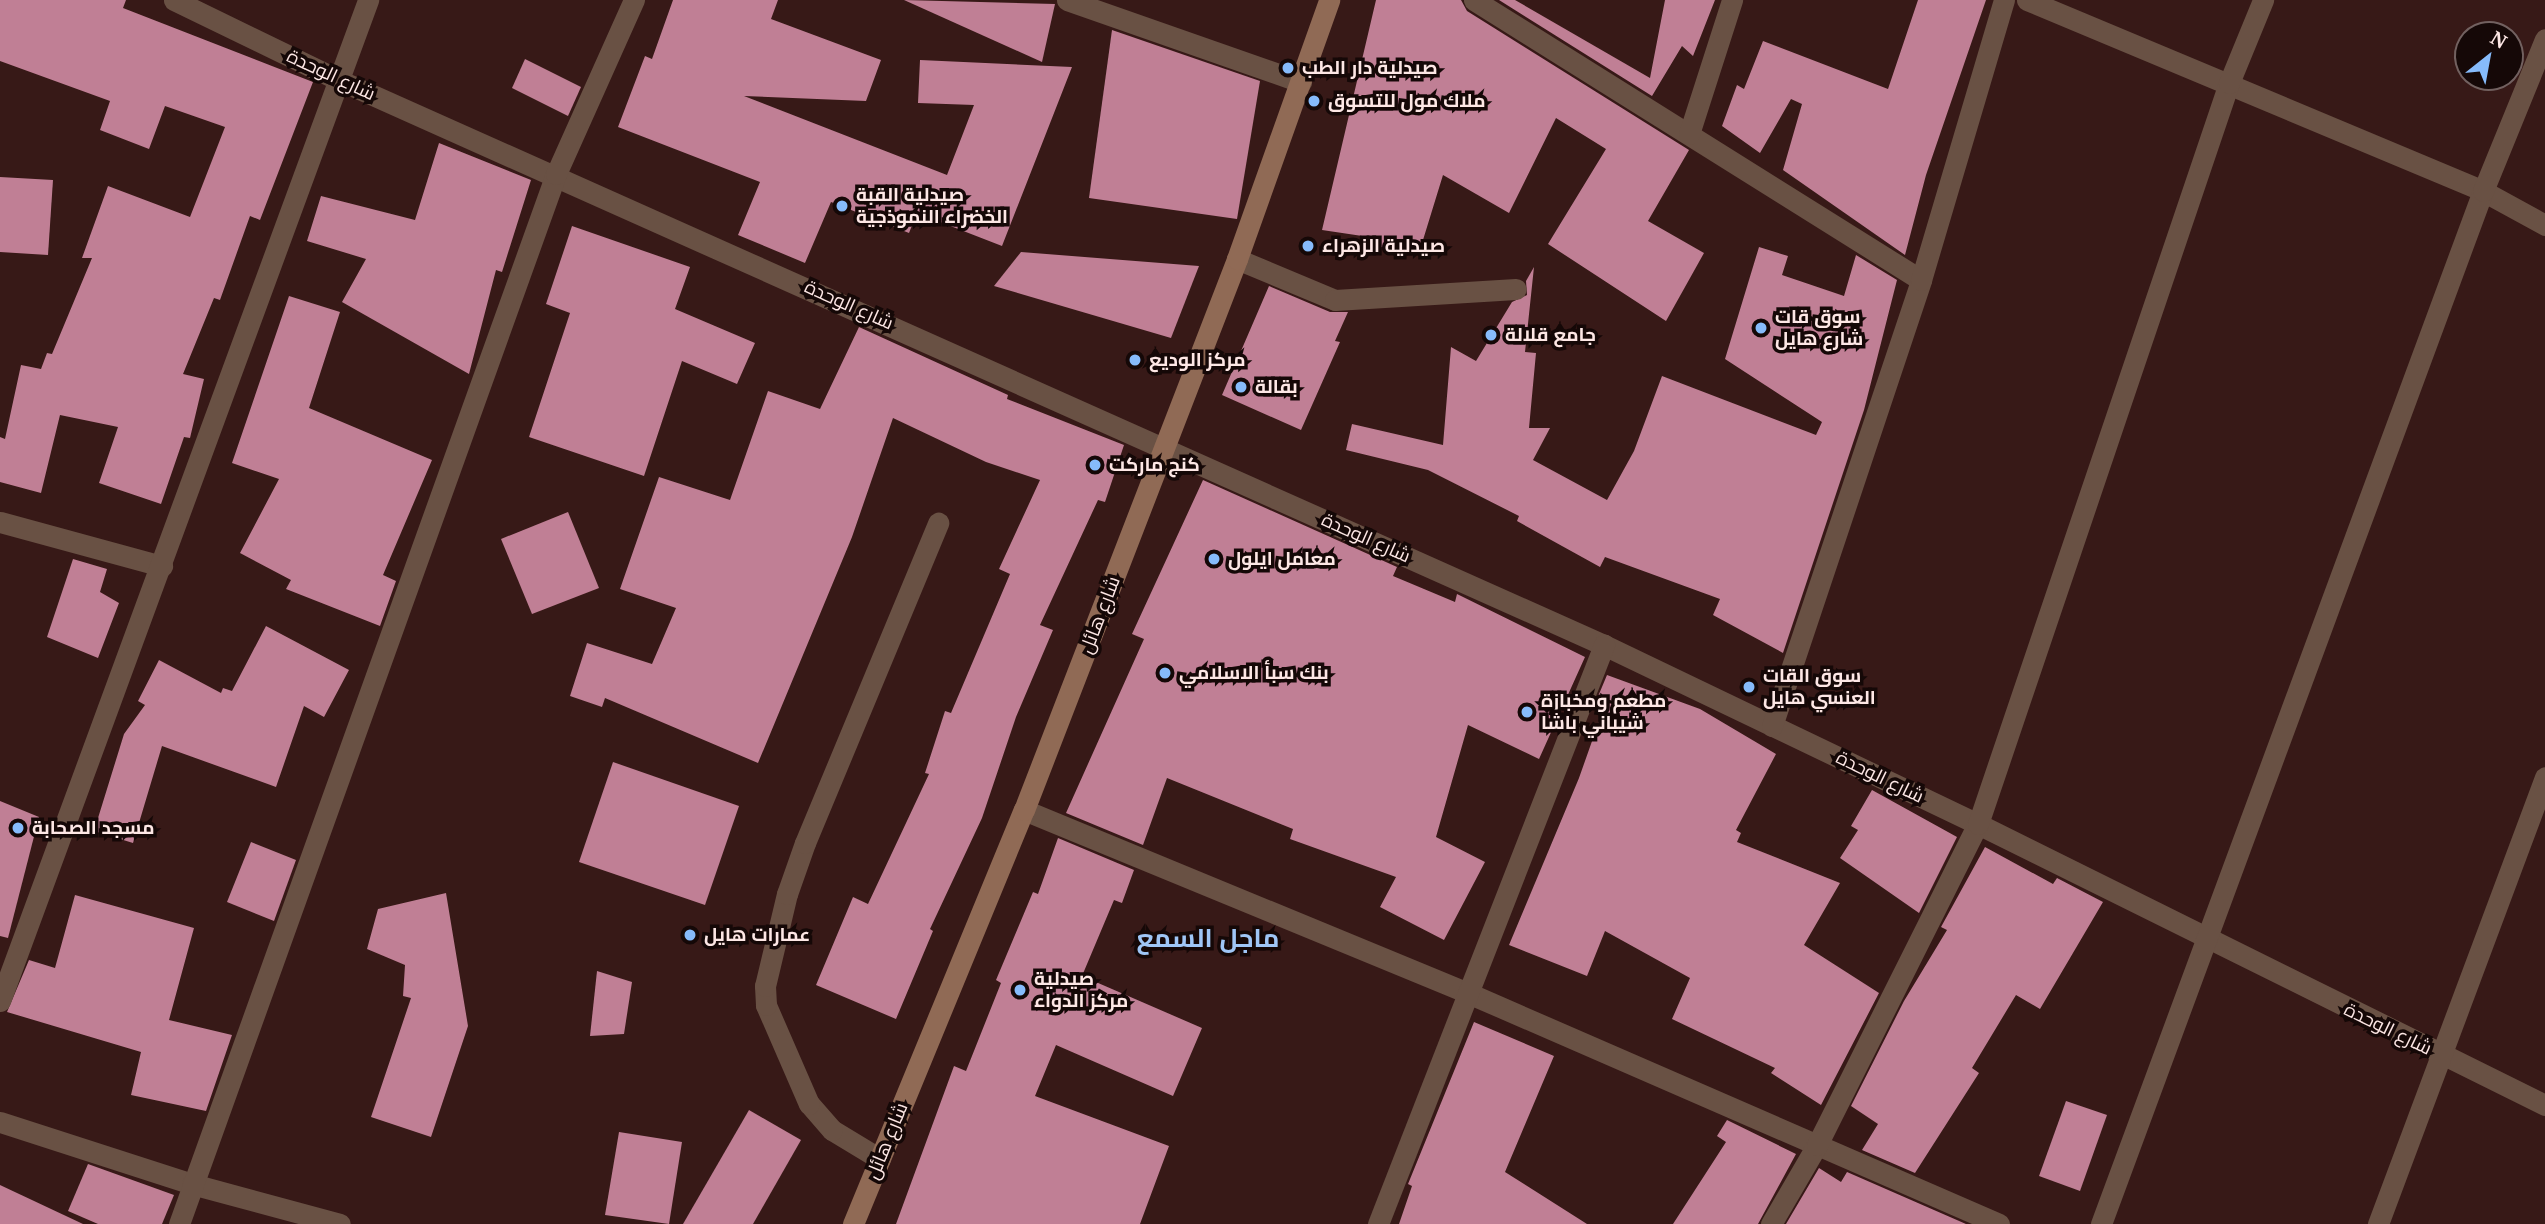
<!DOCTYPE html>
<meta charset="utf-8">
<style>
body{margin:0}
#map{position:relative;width:2545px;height:1224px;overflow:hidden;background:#371917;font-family:"Noto Serif",Cairo,serif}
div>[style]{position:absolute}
.building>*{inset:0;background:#c07f95}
.lane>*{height:21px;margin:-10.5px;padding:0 10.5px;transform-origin:10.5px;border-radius:10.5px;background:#695144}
.street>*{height:21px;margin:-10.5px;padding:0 10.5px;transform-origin:10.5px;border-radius:10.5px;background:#695144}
.secondary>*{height:21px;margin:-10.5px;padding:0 10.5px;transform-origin:10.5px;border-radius:10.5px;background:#906a55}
.dots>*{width:19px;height:19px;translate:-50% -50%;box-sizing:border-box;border:4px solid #150807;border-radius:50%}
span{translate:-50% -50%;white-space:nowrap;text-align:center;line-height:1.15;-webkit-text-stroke:7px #150807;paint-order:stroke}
.poi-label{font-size:19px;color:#fde7e5;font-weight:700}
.left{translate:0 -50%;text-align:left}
.street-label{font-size:19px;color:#fde7e5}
.district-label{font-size:26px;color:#9fc6f6;font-weight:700}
.north{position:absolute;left:2454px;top:21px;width:70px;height:70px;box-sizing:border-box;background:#150807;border:2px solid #726160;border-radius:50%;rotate:31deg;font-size:19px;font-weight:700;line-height:28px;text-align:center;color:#fde7e5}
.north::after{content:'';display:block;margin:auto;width:24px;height:32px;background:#86bbfb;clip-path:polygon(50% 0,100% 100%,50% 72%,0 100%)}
</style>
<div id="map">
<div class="building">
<i style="clip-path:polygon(0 0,126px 0,123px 8px,313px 82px,260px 220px,250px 216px,220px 300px,214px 298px,183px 374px,204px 379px,190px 438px,184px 437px,161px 504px,99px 483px,118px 427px,60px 415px,41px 493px,0 482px,0 437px,5px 439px,21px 365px,41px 369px,47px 353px,52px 354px,92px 258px,82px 258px,108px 186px,190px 217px,225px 127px,165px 106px,149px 149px,100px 130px,110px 101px,0 61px)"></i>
<i style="clip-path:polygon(673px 0,778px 0,771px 19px,881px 60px,866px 101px,744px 96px,947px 175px,974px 105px,918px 103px,920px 60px,1072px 67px,1002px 246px,917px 213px,909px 233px,831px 202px,805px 263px,738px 235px,760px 182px,618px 127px,645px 56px,652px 59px)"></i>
<i style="clip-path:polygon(904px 0,1055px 4px,1042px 62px)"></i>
<i style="clip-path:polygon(1376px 0,1461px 0,1467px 11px,1689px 150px,1648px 221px,1704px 253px,1666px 321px,1548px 244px,1606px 149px,1556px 118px,1509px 213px,1443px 175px,1419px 253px,1368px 245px,1369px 237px,1322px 230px)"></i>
<i style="clip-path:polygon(1499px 0,1515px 0,1650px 78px,1665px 0,1715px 0,1693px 56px,1682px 46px,1652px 96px)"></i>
<i style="clip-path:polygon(1918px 0,1986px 0,1926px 175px,1905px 255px,1783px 170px,1802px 104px,1791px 99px,1760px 153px,1722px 126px,1737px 85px,1744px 89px,1763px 41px,1888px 89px)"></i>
<i style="clip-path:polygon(1112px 30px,1260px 81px,1237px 219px,1089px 198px)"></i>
<i style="clip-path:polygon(525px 59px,581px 87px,568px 116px,512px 88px)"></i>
<i style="clip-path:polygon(439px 143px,531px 180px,502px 272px,496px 270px,469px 374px,342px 302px,366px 259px,307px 241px,321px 196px,415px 220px)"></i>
<i style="clip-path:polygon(0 177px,53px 180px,48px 255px,0 252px)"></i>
<i style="clip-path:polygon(572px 226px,690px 267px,675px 309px,755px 343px,737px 384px,682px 361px,644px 476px,529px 437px,570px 313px,546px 304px)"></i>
<i style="clip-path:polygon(1759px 247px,1788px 256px,1782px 275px,1844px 296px,1856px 255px,1897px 280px,1864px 410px,1783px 653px,1713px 615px,1720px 599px,1605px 557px,1600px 567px,1517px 521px,1519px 516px,1428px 470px,1346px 450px,1352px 424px,1443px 445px,1451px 347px,1476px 361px,1512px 302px,1527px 295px,1526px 281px,1534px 267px,1525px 352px,1536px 353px,1529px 428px,1550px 428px,1533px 460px,1607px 500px,1634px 451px,1662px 376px,1816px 435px,1822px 422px,1725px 359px)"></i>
<i style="clip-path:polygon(1021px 252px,1199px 266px,1171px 338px,994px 286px)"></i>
<i style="clip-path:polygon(1269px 286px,1330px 312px,1348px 312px,1335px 341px,1340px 342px,1301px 430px,1222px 395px)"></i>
<i style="clip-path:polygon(289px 296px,340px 312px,309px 408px,432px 460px,383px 575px,396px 581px,380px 626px,286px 589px,291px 580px,240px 553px,279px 479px,232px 463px)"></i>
<i style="clip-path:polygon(859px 327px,1008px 395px,1007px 399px,1124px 445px,1105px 502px,1098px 500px,1040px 625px,1053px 630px,1016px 717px,982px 818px,930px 929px,933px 931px,896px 1019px,816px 985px,853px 897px,868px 904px,929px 774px,925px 773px,945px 711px,951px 713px,1010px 574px,999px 569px,1040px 480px,986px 462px,893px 418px,852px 537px,758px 763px,605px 698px,602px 707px,570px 696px,587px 643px,652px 664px,676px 608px,620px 589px,659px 477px,730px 500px,768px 391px,820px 409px)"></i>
<i style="clip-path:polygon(1203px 480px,1397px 567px,1393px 576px,1455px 602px,1457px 594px,1585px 657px,1539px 759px,1468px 725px,1436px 837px,1485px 862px,1444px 940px,1380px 907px,1396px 877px,1290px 839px,1293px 829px,1167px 778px,1143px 845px,1066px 813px,1144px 639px,1132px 634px)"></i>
<i style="clip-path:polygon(568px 512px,599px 588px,532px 614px,501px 539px)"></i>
<i style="clip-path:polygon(73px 559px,107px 569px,100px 592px,119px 603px,98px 658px,47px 637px)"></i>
<i style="clip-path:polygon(266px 626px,349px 670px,324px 717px,304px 706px,276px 787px,162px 746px,133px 843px,94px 831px,124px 734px,145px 705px,138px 701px,159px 660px,221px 693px,223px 688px,232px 691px)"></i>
<i style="clip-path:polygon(1607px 675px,1700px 709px,1776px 754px,1736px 830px,1741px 833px,1737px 842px,1840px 883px,1804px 945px,1879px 993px,1821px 1105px,1771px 1073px,1775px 1068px,1672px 1019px,1690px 978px,1605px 931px,1587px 976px,1509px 945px,1579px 778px,1603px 710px,1594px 706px)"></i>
<i style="clip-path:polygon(613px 762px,739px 806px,705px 905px,579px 862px)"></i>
<i style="clip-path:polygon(1872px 790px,1957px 837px,1919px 913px,1840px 858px,1858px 830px,1851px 826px)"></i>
<i style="clip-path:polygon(0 801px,39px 817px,8px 938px,0 936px)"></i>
<i style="clip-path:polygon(1058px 838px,1134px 870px,1122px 903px,1114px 900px,1082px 976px,1202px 1028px,1173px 1096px,1056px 1045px,1035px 1096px,1169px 1146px,1140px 1224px,896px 1224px,954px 1066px,966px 1071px,1001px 983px,996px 980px,1033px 892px,1038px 894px)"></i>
<i style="clip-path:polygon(251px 842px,296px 860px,274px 921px,227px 902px)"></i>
<i style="clip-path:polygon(1985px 847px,2053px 884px,2057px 878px,2103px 902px,2040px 1009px,2016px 995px,1972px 1068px,1979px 1073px,1915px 1173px,1862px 1150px,1878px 1124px,1851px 1106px,1904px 1001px,1947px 930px,1941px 927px)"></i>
<i style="clip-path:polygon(446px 893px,468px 1026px,431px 1137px,371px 1117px,411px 998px,403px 996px,405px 965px,367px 949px,378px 909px)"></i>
<i style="clip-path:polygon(75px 895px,194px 928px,169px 1020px,232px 1035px,206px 1111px,131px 1095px,141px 1052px,7px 1012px,29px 960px,55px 968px)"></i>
<i style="clip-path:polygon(597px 971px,632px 982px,624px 1034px,590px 1036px)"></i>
<i style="clip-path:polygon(1474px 1022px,1554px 1056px,1505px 1172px,1587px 1224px,1399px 1224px,1412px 1186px,1408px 1184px)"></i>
<i style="clip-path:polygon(2066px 1101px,2107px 1115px,2080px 1191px,2039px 1176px)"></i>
<i style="clip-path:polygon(749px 1110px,801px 1140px,753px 1224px,683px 1224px)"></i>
<i style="clip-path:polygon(1727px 1120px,1796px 1154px,1758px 1224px,1673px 1224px,1726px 1142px,1717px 1136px)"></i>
<i style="clip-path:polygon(619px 1132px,682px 1142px,669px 1224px,605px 1215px)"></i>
<i style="clip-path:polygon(88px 1164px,174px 1195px,162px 1224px,98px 1224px,68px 1211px)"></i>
<i style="clip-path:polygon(1819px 1168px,1841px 1182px,1847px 1172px,1966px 1224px,1786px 1224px)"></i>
<i style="clip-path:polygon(0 1185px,83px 1224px,0 1224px)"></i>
</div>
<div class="lane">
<i style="left:880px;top:1159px;width:56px;rotate:-148.9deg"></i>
<i style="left:832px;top:1130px;width:35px;rotate:-131deg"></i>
<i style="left:809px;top:1104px;width:108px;rotate:-113.5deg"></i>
<i style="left:766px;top:1005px;width:19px;rotate:-93deg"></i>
<i style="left:765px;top:986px;width:95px;rotate:-76.6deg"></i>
<i style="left:787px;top:894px;width:54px;rotate:-70.6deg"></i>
<i style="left:805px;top:843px;width:347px;rotate:-67.4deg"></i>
</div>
<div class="street">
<i style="left:174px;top:0;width:183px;rotate:25.9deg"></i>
<i style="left:339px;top:80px;width:1385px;rotate:24.07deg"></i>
<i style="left:1604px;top:645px;width:415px;rotate:25.6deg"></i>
<i style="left:1978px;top:824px;width:633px;rotate:26.36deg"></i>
<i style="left:1067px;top:0;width:248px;rotate:19.3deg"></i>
<i style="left:1474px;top:0;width:527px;rotate:32.06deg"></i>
<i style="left:2027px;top:0;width:494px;rotate:22.7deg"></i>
<i style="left:2483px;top:191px;width:71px;rotate:28.7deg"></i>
<i style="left:1689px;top:134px;width:141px;rotate:-72.2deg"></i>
<i style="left:1237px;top:259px;width:106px;rotate:22.7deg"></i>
<i style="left:1335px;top:300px;width:181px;rotate:-3.5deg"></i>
<i style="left:0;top:522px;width:168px;rotate:15.2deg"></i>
<i style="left:1772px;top:726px;width:470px;rotate:-71.5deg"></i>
<i style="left:1921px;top:280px;width:292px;rotate:-73.5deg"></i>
<i style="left:1024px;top:810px;width:480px;rotate:22.4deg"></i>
<i style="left:1468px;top:993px;width:579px;rotate:23.51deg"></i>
<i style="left:0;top:1001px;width:1067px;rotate:-69.81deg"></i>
<i style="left:0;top:1122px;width:202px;rotate:17.9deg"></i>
<i style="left:192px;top:1184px;width:153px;rotate:15.1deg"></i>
<i style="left:179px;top:1224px;width:1116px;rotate:-70.25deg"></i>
<i style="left:556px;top:174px;width:191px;rotate:-65.9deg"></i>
<i style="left:1378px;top:1224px;width:622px;rotate:-68.68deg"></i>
<i style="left:1771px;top:1224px;width:91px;rotate:-59.8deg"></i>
<i style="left:1817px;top:1145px;width:359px;rotate:-63.4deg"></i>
<i style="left:1978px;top:824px;width:782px;rotate:-71.29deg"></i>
<i style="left:2229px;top:83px;width:90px;rotate:-67.7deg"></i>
<i style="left:2101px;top:1224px;width:1101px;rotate:-69.71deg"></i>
<i style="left:2483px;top:191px;width:164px;rotate:-67.8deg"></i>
<i style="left:2378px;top:1224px;width:477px;rotate:-69.5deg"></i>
</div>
<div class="secondary">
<i style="left:853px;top:1224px;width:448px;rotate:-67.6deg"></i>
<i style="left:1024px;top:810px;width:591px;rotate:-68.86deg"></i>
<i style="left:1237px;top:259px;width:275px;rotate:-70.4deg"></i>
</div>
<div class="dots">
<i style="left:1288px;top:68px;background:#86bbfb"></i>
<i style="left:1314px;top:101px;background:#86bbfb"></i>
<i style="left:842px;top:206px;background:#86bbfb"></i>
<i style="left:1308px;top:246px;background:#86bbfb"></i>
<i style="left:1761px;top:328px;background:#86bbfb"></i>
<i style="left:1491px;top:335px;background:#86bbfb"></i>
<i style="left:1135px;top:360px;background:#86bbfb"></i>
<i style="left:1241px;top:387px;background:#86bbfb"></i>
<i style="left:1095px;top:465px;background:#86bbfb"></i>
<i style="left:1214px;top:559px;background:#86bbfb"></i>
<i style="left:1165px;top:673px;background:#86bbfb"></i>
<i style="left:1749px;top:687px;background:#86bbfb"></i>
<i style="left:1527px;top:712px;background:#86bbfb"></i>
<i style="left:18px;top:828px;background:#86bbfb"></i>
<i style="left:690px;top:935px;background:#86bbfb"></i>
<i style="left:1020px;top:990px;background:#86bbfb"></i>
</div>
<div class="poi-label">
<span class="left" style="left:1302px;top:68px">صيدلية دار الطب</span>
<span class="left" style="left:1328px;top:101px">ملاك مول للتسوق</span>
<span class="left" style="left:856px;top:206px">صيدلية القبة<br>الخضراء النموذجية</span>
<span class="left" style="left:1322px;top:246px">صيدلية الزهراء</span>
<span class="left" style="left:1775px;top:328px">سوق قات<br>شارع هايل</span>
<span class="left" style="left:1505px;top:335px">جامع قلالة</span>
<span class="left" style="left:1149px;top:360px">مركز الوديع</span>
<span class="left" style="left:1255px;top:387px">بقالة</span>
<span class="left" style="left:1109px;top:465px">كنج ماركت</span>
<span class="left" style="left:1228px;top:559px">معامل ايلول</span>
<span class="left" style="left:1179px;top:673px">بنك سبأ الاسلامي</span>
<span class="left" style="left:1763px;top:687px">سوق القات<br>العنسي هايل</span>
<span class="left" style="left:1541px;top:712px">مطعم ومخبازة<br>شيباني باشا</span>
<span class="left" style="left:32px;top:828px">مسجد الصحابة</span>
<span class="left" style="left:704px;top:935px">عمارات هايل</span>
<span class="left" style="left:1034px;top:990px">صيدلية<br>مركز الدواء</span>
</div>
<div class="street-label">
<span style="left:331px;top:75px;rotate:25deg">شارع الوحدة</span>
<span style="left:849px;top:305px;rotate:24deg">شارع الوحدة</span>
<span style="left:1366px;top:538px;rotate:24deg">شارع الوحدة</span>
<span style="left:1100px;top:615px;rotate:-69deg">شارع هائل</span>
<span style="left:1880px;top:777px;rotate:26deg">شارع الوحدة</span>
<span style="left:2388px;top:1029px;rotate:26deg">شارع الوحدة</span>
<span style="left:887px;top:1141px;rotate:-68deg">شارع هائل</span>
</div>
<div class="district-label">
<span style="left:1208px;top:938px">ماجل السمع</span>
</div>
<div class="north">N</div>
</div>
